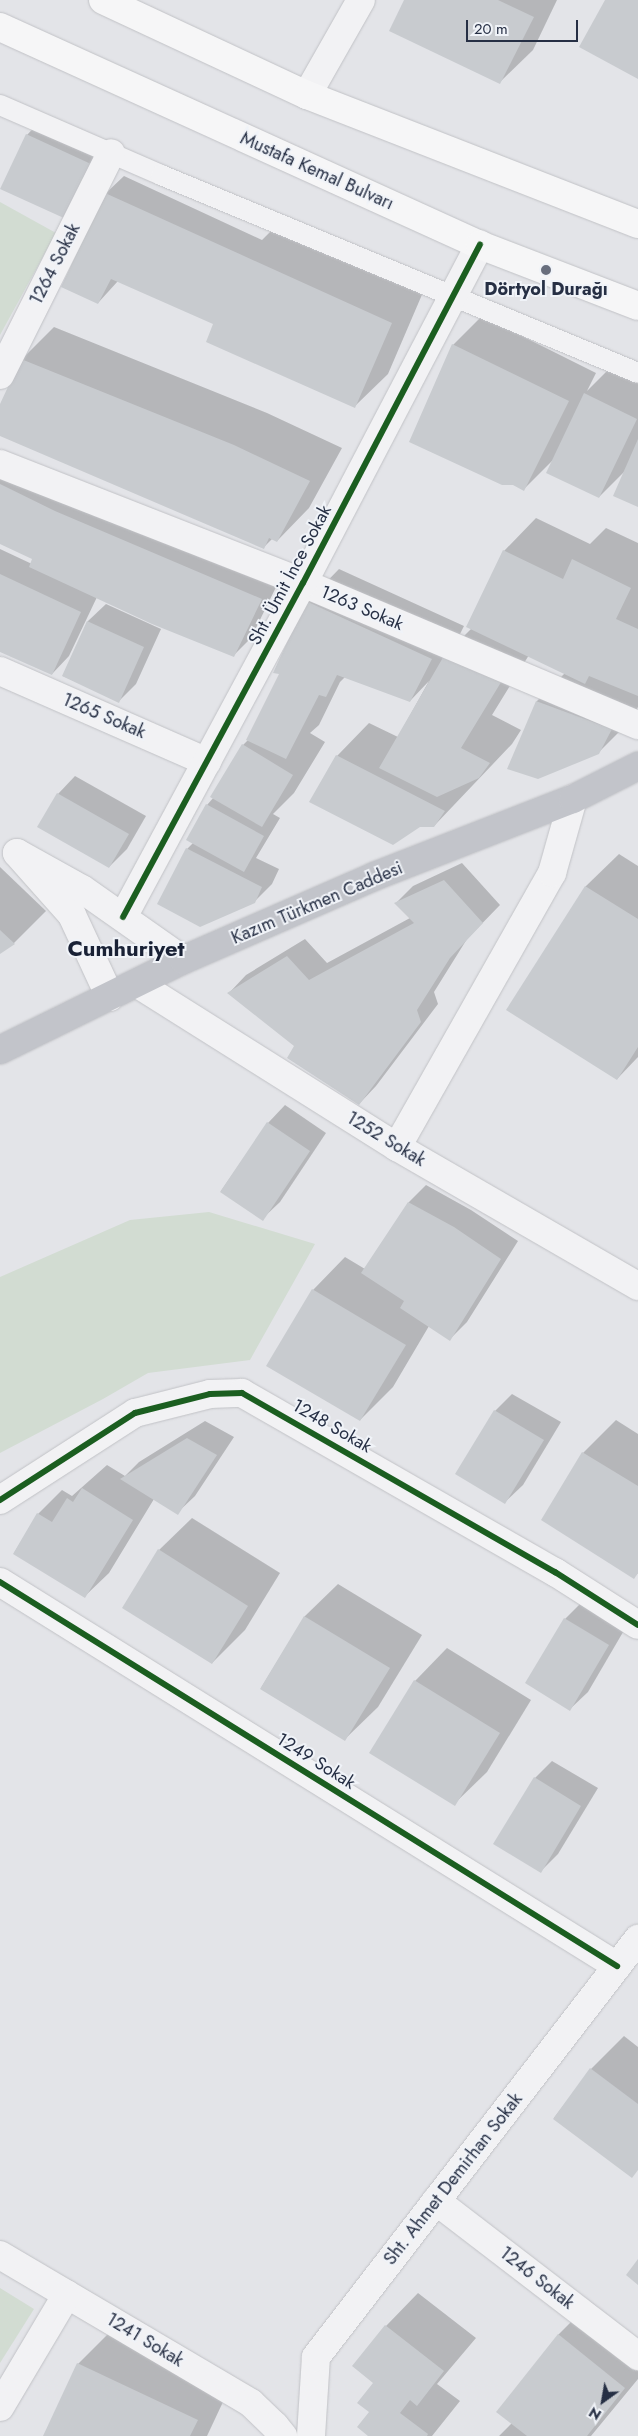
<!DOCTYPE html>
<meta charset="utf-8">
<style>
body{margin:0}
#map{position:relative;width:638px;height:2436px;overflow:hidden;background:#e3e4e8;font-family:Jost,sans-serif}
div>[style]{position:absolute}
.green>*{inset:0;background:#d2dcd2}
.shadow>*{inset:0;background:#0003}
.building>*{inset:0;background:#c8cbcf}
.roads{filter:drop-shadow(0 0 1px #c1c2c6) drop-shadow(0 0 1px #c1c2c6)}
.service>*{height:20px;margin:-10px;padding:0 10px;transform-origin:10px;border-radius:10px;background:#f2f2f4}
.minor>*{height:28px;margin:-14px;padding:0 14px;transform-origin:14px;border-radius:14px;background:#f2f2f4}
.tertiary>*{height:28px;margin:-14px;padding:0 14px;transform-origin:14px;border-radius:14px;background:#f2f2f4}
.secondary>*{height:28px;margin:-14px;padding:0 14px;transform-origin:14px;border-radius:14px;background:#c2c4ca}
.trunk>*{height:28px;margin:-14px;padding:0 14px;transform-origin:14px;border-radius:14px;background:#f6f6f7}
.cycleway>*{height:6px;margin:-3px;padding:0 3px;transform-origin:3px;border-radius:3px;background:#1b5e20}
.dots>*{width:14px;height:14px;translate:-50% -50%;box-sizing:border-box;border:2px solid #f0f3f8;border-radius:50%}
span{translate:-50% -50%;white-space:nowrap;text-align:center;line-height:1.15;-webkit-text-stroke:4px #f0f3f8;paint-order:stroke}
.street-label{font-size:18px;color:#262f44}
.poi-label{font-size:18px;color:#262f44;font-weight:700}
.district-label{font-size:22px;color:#192135;font-weight:700}
.north{position:absolute;left:578px;top:2376px;width:50px;height:50px;-webkit-text-stroke:4px #f0f3f8;paint-order:stroke;rotate:212deg;font-size:14px;font-weight:700;line-height:20px;text-align:center;color:#262f44}
.north::after{content:'';display:block;margin:auto;width:18px;height:22px;background:#262f44;clip-path:polygon(50% 0,100% 100%,50% 72%,0 100%)}
.scale{position:absolute;left:466px;top:20px;width:112px;height:22px;box-sizing:border-box;border:2px solid #262f44;border-top:0;padding-left:6px;font-size:15px;line-height:18px;white-space:nowrap;color:#262f44;-webkit-text-stroke:4px #f0f3f8;paint-order:stroke}
</style>
<div id="map">
<div class="green">
<i style="clip-path:polygon(0 202px,56px 233px,0 335px)"></i>
<i style="clip-path:polygon(209px 1212px,315px 1244px,250px 1360px,148px 1373px,103px 1399px,0 1453px,0 1277px,130px 1220px)"></i>
<i style="clip-path:polygon(0 2288px,34px 2309px,0 2363px)"></i>
</div>
<div class="shadow">
<i style="clip-path:polygon(405px 0,557px 0,533px 50px,500px 82px)"></i>
<i style="clip-path:polygon(44px 117px,108px 146px,83px 200px,27px 135px)"></i>
<i style="clip-path:polygon(124px 176px,262px 240px,277px 225px,424px 290px,388px 374px,355px 406px,217px 319px,118px 281px,98px 303px,63px 286px,106px 193px)"></i>
<i style="clip-path:polygon(482px 316px,596px 373px,587px 391px,617px 361px,638px 371px,638px 506px,625px 471px,599px 497px,553px 460px,524px 489px,411px 442px,453px 345px)"></i>
<i style="clip-path:polygon(54px 327px,267px 413px,342px 448px,309px 508px,277px 541px,272px 539px,264px 547px,0 435px,0 407px,22px 359px)"></i>
<i style="clip-path:polygon(0 450px,279px 581px,251px 638px,234px 655px,97px 597px,69px 656px,52px 674px,0 650px,0 549px,32px 564px,37px 552px,0 542px)"></i>
<i style="clip-path:polygon(536px 518px,590px 544px,606px 528px,638px 543px,638px 707px,631px 720px,598px 753px,509px 768px,537px 701px,565px 673px,529px 655px,492px 715px,521px 730px,512px 744px,434px 826px,337px 756px,369px 723px,398px 737px,429px 681px,410px 701px,345px 677px,340px 682px,319px 725px,310px 733px,325px 742px,294px 793px,273px 814px,280px 818px,256px 858px,279px 869px,272px 884px,254px 902px,159px 904px,187px 849px,193px 843px,207px 805px,214px 797px,243px 745px,248px 740px,281px 674px,307px 602px,339px 569px,464px 626px,454px 646px,472px 628px,504px 551px)"></i>
<i style="clip-path:polygon(106px 604px,161px 629px,136px 684px,119px 701px,63px 676px,88px 621px)"></i>
<i style="clip-path:polygon(75px 776px,146px 816px,127px 849px,109px 867px,58px 794px)"></i>
<i style="clip-path:polygon(619px 854px,638px 866px,638px 1057px,617px 1079px,508px 1010px,586px 886px)"></i>
<i style="clip-path:polygon(462px 863px,500px 905px,467px 939px,434px 992px,438px 1004px,376px 1086px,359px 1104px,296px 1046px,229px 993px,246px 975px,305px 939px,327px 963px,410px 918px,396px 903px,413px 886px)"></i>
<i style="clip-path:polygon(0 867px,46px 911px,14px 943px,0 952px)"></i>
<i style="clip-path:polygon(285px 1105px,326px 1133px,280px 1202px,262px 1219px,221px 1191px,268px 1123px)"></i>
<i style="clip-path:polygon(426px 1185px,471px 1210px,518px 1241px,467px 1322px,450px 1339px,429px 1326px,393px 1387px,360px 1420px,313px 1290px,345px 1257px,365px 1269px,409px 1202px)"></i>
<i style="clip-path:polygon(512px 1394px,561px 1422px,523px 1485px,505px 1502px,495px 1411px)"></i>
<i style="clip-path:polygon(616px 1420px,638px 1434px,638px 1573px,634px 1577px,583px 1453px)"></i>
<i style="clip-path:polygon(205px 1421px,234px 1437px,195px 1496px,177px 1513px,154px 1499px,109px 1573px,85px 1596px,14px 1553px,38px 1514px,62px 1490px,72px 1496px,107px 1465px,125px 1476px,139px 1462px)"></i>
<i style="clip-path:polygon(192px 1518px,280px 1573px,245px 1630px,212px 1663px,159px 1550px)"></i>
<i style="clip-path:polygon(338px 1584px,422px 1635px,378px 1707px,345px 1739px,261px 1688px,305px 1616px)"></i>
<i style="clip-path:polygon(583px 1601px,626px 1627px,588px 1692px,570px 1709px,565px 1619px)"></i>
<i style="clip-path:polygon(447px 1648px,531px 1700px,487px 1772px,454px 1804px,415px 1681px)"></i>
<i style="clip-path:polygon(552px 1761px,598px 1788px,558px 1854px,540px 1872px,535px 1778px)"></i>
<i style="clip-path:polygon(624px 2036px,638px 2047px,638px 2170px,554px 2118px,591px 2069px)"></i>
<i style="clip-path:polygon(418px 2293px,476px 2338px,437px 2384px,460px 2401px,432px 2436px,370px 2436px,371px 2412px,386px 2326px)"></i>
<i style="clip-path:polygon(591px 2302px,638px 2340px,638px 2379px,591px 2436px,499px 2436px,512px 2423px,558px 2335px)"></i>
<i style="clip-path:polygon(111px 2331px,230px 2387px,207px 2436px,44px 2436px,78px 2364px)"></i>
</div>
<div class="building">
<i style="clip-path:polygon(404px 0,498px 0,534px 17px,500px 84px,389px 31px)"></i>
<i style="clip-path:polygon(605px 0,638px 0,638px 79px,579px 47px)"></i>
<i style="clip-path:polygon(26px 134px,91px 164px,66px 219px,0 189px)"></i>
<i style="clip-path:polygon(105px 193px,392px 323px,355px 408px,206px 342px,213px 324px,111px 279px,98px 304px,61px 287px)"></i>
<i style="clip-path:polygon(452px 344px,569px 401px,524px 491px,513px 485px,502px 485px,409px 442px)"></i>
<i style="clip-path:polygon(21px 359px,234px 445px,310px 481px,277px 542px,269px 538px,264px 549px,0 436px,0 404px)"></i>
<i style="clip-path:polygon(584px 393px,637px 419px,599px 498px,546px 473px)"></i>
<i style="clip-path:polygon(638px 439px,638px 507px,613px 496px)"></i>
<i style="clip-path:polygon(0 484px,55px 511px,262px 599px,234px 657px,152px 624px,29px 567px,32px 559px,0 544px)"></i>
<i style="clip-path:polygon(503px 550px,563px 579px,572px 559px,631px 588px,616px 619px,638px 629px,638px 696px,589px 676px,585px 684px,466px 627px)"></i>
<i style="clip-path:polygon(0 574px,81px 612px,52px 675px,0 652px)"></i>
<i style="clip-path:polygon(306px 601px,432px 659px,410px 702px,337px 675px,326px 697px,319px 695px,286px 759px,246px 740px,279px 674px,273px 673px)"></i>
<i style="clip-path:polygon(87px 621px,144px 647px,119px 703px,62px 676px)"></i>
<i style="clip-path:polygon(445px 654px,503px 679px,461px 748px,490px 763px,479px 778px,437px 797px,379px 768px)"></i>
<i style="clip-path:polygon(536px 701px,612px 729px,599px 754px,538px 779px,507px 769px)"></i>
<i style="clip-path:polygon(242px 744px,293px 775px,262px 827px,210px 797px)"></i>
<i style="clip-path:polygon(336px 755px,445px 811px,434px 827px,420px 827px,393px 845px,309px 802px)"></i>
<i style="clip-path:polygon(57px 793px,129px 834px,109px 868px,37px 827px)"></i>
<i style="clip-path:polygon(206px 804px,264px 836px,244px 872px,186px 840px)"></i>
<i style="clip-path:polygon(186px 848px,262px 887px,255px 903px,200px 927px,157px 904px)"></i>
<i style="clip-path:polygon(444px 880px,483px 923px,450px 958px,417px 1010px,421px 1022px,359px 1105px,287px 1058px,294px 1046px,227px 993px,287px 956px,309px 980px,414px 923px,394px 903px)"></i>
<i style="clip-path:polygon(585px 886px,638px 919px,638px 1047px,617px 1080px,506px 1010px)"></i>
<i style="clip-path:polygon(0 930px,15px 944px,0 954px)"></i>
<i style="clip-path:polygon(267px 1122px,310px 1151px,263px 1221px,220px 1192px)"></i>
<i style="clip-path:polygon(408px 1202px,454px 1227px,501px 1259px,450px 1341px,400px 1308px,404px 1301px,361px 1273px)"></i>
<i style="clip-path:polygon(312px 1289px,406px 1345px,360px 1421px,266px 1366px)"></i>
<i style="clip-path:polygon(494px 1410px,544px 1440px,505px 1504px,455px 1474px)"></i>
<i style="clip-path:polygon(187px 1438px,217px 1455px,178px 1515px,120px 1479px)"></i>
<i style="clip-path:polygon(582px 1452px,638px 1486px,638px 1573px,634px 1579px,541px 1520px)"></i>
<i style="clip-path:polygon(82px 1488px,133px 1520px,85px 1598px,13px 1554px,37px 1513px,52px 1522px,67px 1498px,73px 1502px)"></i>
<i style="clip-path:polygon(158px 1549px,248px 1606px,212px 1664px,122px 1608px)"></i>
<i style="clip-path:polygon(304px 1616px,390px 1668px,345px 1741px,260px 1689px)"></i>
<i style="clip-path:polygon(564px 1618px,609px 1645px,570px 1711px,525px 1683px)"></i>
<i style="clip-path:polygon(414px 1680px,500px 1733px,455px 1806px,369px 1753px)"></i>
<i style="clip-path:polygon(534px 1777px,581px 1806px,541px 1873px,493px 1844px)"></i>
<i style="clip-path:polygon(590px 2068px,638px 2104px,638px 2170px,632px 2178px,553px 2119px)"></i>
<i style="clip-path:polygon(638px 2259px,638px 2285px,626px 2275px)"></i>
<i style="clip-path:polygon(385px 2325px,444px 2371px,417px 2406px,410px 2400px,400px 2413px,428px 2434px,427px 2436px,368px 2436px,357px 2427px,369px 2412px,357px 2403px,373px 2383px,352px 2366px)"></i>
<i style="clip-path:polygon(558px 2334px,625px 2388px,587px 2436px,527px 2436px,496px 2412px)"></i>
<i style="clip-path:polygon(77px 2363px,198px 2420px,190px 2436px,43px 2436px)"></i>
</div>
<div class="roads">
<div class="service">
<i style="left:0;top:105px;width:176px;rotate:23.5deg"></i>
<i style="left:161px;top:175px;width:516px;rotate:22.54deg"></i>
</div>
<div class="minor">
<i style="left:307px;top:95px;width:109px;rotate:-60.4deg"></i>
<i style="left:0;top:375px;width:248px;rotate:-63.4deg"></i>
<i style="left:0;top:464px;width:326px;rotate:21.4deg"></i>
<i style="left:303px;top:583px;width:364px;rotate:23deg"></i>
<i style="left:0;top:671px;width:226px;rotate:23.7deg"></i>
<i style="left:123px;top:917px;width:379px;rotate:-61.7deg"></i>
<i style="left:303px;top:583px;width:382px;rotate:-62.4deg"></i>
<i style="left:138px;top:984px;width:306px;rotate:32.2deg"></i>
<i style="left:397px;top:1147px;width:278px;rotate:30deg"></i>
<i style="left:397px;top:1147px;width:315px;rotate:-60.5deg"></i>
<i style="left:552px;top:873px;width:77px;rotate:-74.2deg"></i>
<i style="left:0;top:1500px;width:161px;rotate:-32.8deg"></i>
<i style="left:135px;top:1413px;width:77px;rotate:-14.2deg"></i>
<i style="left:210px;top:1394px;width:32px;rotate:-2deg"></i>
<i style="left:242px;top:1393px;width:361px;rotate:29.8deg"></i>
<i style="left:555px;top:1572px;width:98px;rotate:32.6deg"></i>
<i style="left:0;top:1582px;width:727px;rotate:31.9deg"></i>
<i style="left:436px;top:2201px;width:255px;rotate:37.5deg"></i>
<i style="left:0;top:2255px;width:291px;rotate:30.5deg"></i>
<i style="left:251px;top:2403px;width:33px;rotate:44deg"></i>
<i style="left:275px;top:2426px;width:13px;rotate:51deg"></i>
<i style="left:0;top:2407px;width:131px;rotate:-59.3deg"></i>
<i style="left:311px;top:2436px;width:79px;rotate:-86.4deg"></i>
<i style="left:316px;top:2357px;width:528px;rotate:-52.39deg"></i>
</div>
<div class="tertiary">
<i style="left:110px;top:997px;width:90px;rotate:-114.9deg"></i>
<i style="left:72px;top:915px;width:83px;rotate:-131.6deg"></i>
<i style="left:17px;top:853px;width:74px;rotate:29deg"></i>
<i style="left:82px;top:889px;width:123px;rotate:35.1deg"></i>
</div>
<div class="secondary">
<i style="left:0;top:1050px;width:204px;rotate:-26.2deg"></i>
<i style="left:183px;top:960px;width:210px;rotate:-23.6deg"></i>
<i style="left:375px;top:876px;width:212px;rotate:-21.3deg"></i>
<i style="left:573px;top:799px;width:73px;rotate:-26.9deg"></i>
</div>
<div class="trunk">
<i style="left:103px;top:0;width:225px;rotate:25deg"></i>
<i style="left:307px;top:95px;width:355px;rotate:21.3deg"></i>
<i style="left:0;top:27px;width:527px;rotate:24.43deg"></i>
<i style="left:480px;top:245px;width:169px;rotate:21.1deg"></i>
</div>
</div>
<div class="cycleway">
<i style="left:123px;top:917px;width:379px;rotate:-61.7deg"></i>
<i style="left:303px;top:583px;width:382px;rotate:-62.4deg"></i>
<i style="left:0;top:1500px;width:161px;rotate:-32.8deg"></i>
<i style="left:135px;top:1413px;width:77px;rotate:-14.2deg"></i>
<i style="left:210px;top:1394px;width:32px;rotate:-2deg"></i>
<i style="left:242px;top:1393px;width:361px;rotate:29.8deg"></i>
<i style="left:555px;top:1572px;width:98px;rotate:32.6deg"></i>
<i style="left:0;top:1582px;width:727px;rotate:31.9deg"></i>
</div>
<div class="dots">
<i style="left:546px;top:270px;background:#686e7d"></i>
</div>
<div class="street-label">
<span style="left:317px;top:171px;rotate:24deg">Mustafa Kemal Bulvarı</span>
<span style="left:55px;top:264px;rotate:-63deg">1264 Sokak</span>
<span style="left:290px;top:575px;rotate:-62deg">Sht. Ümit İnce Sokak</span>
<span style="left:362px;top:608px;rotate:23deg">1263 Sokak</span>
<span style="left:104px;top:716px;rotate:23deg">1265 Sokak</span>
<span style="left:317px;top:903px;rotate:-23deg">Kazım Türkmen Caddesi</span>
<span style="left:386px;top:1139px;rotate:31deg">1252 Sokak</span>
<span style="left:332px;top:1426px;rotate:30deg">1248 Sokak</span>
<span style="left:316px;top:1761px;rotate:32deg">1249 Sokak</span>
<span style="left:453px;top:2179px;rotate:-52deg">Sht. Ahmet Demirhan Sokak</span>
<span style="left:537px;top:2278px;rotate:38deg">1246 Sokak</span>
<span style="left:145px;top:2340px;rotate:31deg">1241 Sokak</span>
</div>
<div class="poi-label">
<span style="left:546px;top:289px">Dörtyol Durağı</span>
</div>
<div class="district-label">
<span style="left:126px;top:949px">Cumhuriyet</span>
</div>
<div class="north">N</div>
<div class="scale">20 m</div>
</div>
